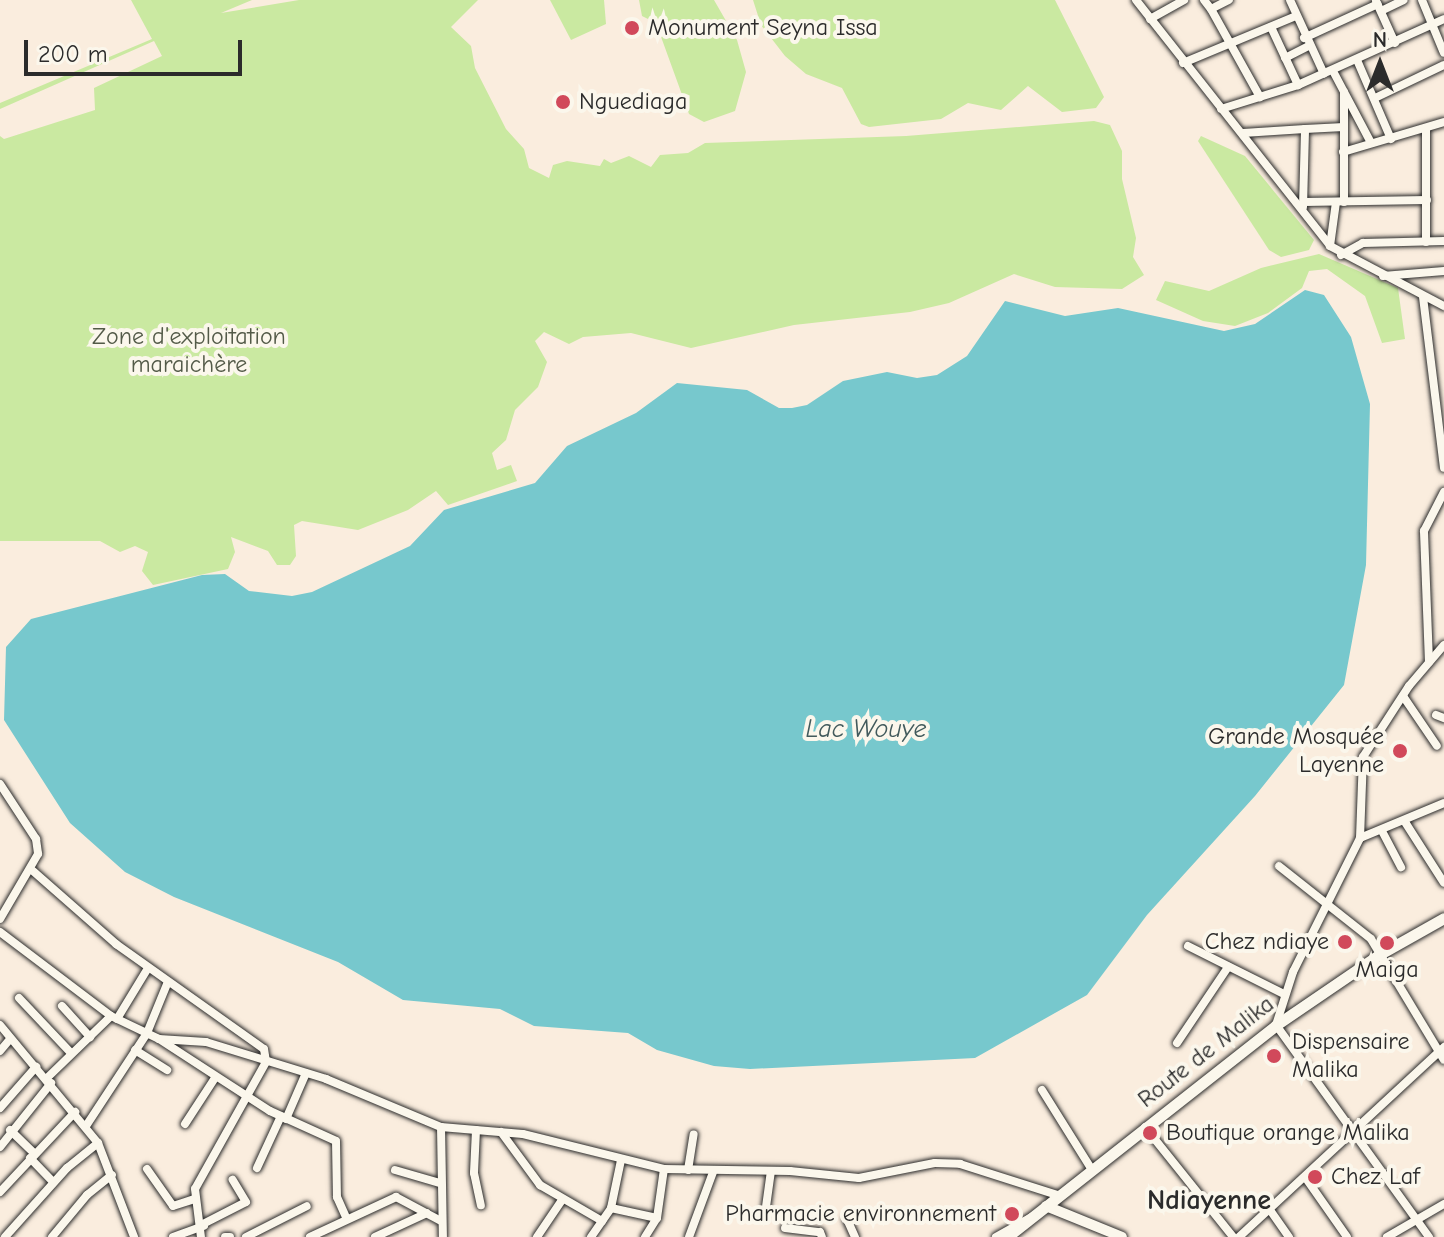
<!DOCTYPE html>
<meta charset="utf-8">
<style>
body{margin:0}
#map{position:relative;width:1444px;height:1237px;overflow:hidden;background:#faedde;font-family:"Comic Neue",sans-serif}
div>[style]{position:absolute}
.green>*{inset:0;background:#cae9a1}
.water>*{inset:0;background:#77c8cd}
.roads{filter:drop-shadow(0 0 2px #2b2b2b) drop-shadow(0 0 2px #2b2b2b)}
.minor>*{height:8px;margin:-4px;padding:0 4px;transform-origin:4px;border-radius:4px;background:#fbf7ec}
.tertiary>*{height:10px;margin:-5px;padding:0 5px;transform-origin:5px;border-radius:5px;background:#fbf7ec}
.secondary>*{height:11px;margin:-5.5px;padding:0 5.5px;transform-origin:5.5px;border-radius:5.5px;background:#fbf7ec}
.dots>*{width:22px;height:22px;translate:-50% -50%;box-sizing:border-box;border:4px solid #fbf7ec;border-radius:50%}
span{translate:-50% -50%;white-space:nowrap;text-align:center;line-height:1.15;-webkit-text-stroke:8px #fbf7ec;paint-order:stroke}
.poi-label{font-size:24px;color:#2b2b2b}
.left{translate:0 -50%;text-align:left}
.right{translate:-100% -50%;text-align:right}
.park-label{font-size:24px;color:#535a48}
.street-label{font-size:24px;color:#2b2b2b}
.water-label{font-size:26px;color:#425a5c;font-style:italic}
.quarter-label{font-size:28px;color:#2b2b2b;font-weight:700}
.north{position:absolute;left:1340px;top:24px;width:80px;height:80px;-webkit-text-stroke:6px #fbf7ec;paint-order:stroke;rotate:0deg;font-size:22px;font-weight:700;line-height:32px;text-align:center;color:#2b2b2b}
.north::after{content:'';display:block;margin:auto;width:28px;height:36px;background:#2b2b2b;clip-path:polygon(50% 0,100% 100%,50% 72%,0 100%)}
.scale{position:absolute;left:24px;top:40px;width:218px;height:36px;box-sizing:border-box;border:4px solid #2b2b2b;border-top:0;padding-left:10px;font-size:24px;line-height:28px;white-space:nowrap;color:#2b2b2b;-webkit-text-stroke:6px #fbf7ec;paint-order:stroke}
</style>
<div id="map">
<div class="green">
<i style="clip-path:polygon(131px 0,252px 0,221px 13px,299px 0,478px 0,451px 27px,471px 46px,475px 68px,506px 129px,524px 149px,529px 168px,549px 178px,553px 165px,567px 161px,600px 166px,604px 159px,611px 163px,629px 156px,651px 167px,660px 155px,688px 153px,705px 143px,906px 136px,1094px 121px,1110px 125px,1122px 151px,1122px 179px,1136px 238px,1133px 257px,1144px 275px,1122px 289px,1055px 287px,1014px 274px,949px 303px,910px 312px,794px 325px,691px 348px,631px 333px,583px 337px,569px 344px,544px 332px,535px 341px,547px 362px,538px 387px,515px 410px,506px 440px,492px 453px,497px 470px,511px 465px,517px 481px,448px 505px,436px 491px,408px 510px,358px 530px,302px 521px,294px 525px,296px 556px,290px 565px,277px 565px,268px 551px,231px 537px,235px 552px,228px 569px,153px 585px,142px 571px,148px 552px,135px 546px,120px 552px,100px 541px,0 541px,0 136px,4px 139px,95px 110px,94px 88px,162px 56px,154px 41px,0 109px,0 103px,152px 39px)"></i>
<i style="clip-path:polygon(550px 0,604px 0,606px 24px,571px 40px)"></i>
<i style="clip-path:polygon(639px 0,714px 0,737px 40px,746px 72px,735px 111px,704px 122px,689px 114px,656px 23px,642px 16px)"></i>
<i style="clip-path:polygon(753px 0,1055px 0,1104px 97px,1096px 108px,1062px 112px,1028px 86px,1001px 110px,968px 103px,941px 119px,869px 127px,861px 124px,842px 88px,806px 74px,785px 56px,761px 25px)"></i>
<i style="clip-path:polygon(1201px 136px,1245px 156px,1314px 240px,1309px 250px,1281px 257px,1269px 250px,1198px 141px)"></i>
<i style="clip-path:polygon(1319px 254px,1398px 288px,1405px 339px,1382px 343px,1365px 296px,1327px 269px,1309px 271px,1302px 288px,1268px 313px,1235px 326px,1203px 321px,1156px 300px,1165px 281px,1209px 291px,1261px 268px)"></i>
</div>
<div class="water">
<i style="clip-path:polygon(1305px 290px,1324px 295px,1351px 337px,1370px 404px,1366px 565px,1344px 685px,1255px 796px,1147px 915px,1087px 995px,975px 1058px,750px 1069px,714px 1066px,657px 1050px,628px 1033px,534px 1026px,500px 1009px,403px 1000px,338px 962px,174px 897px,125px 872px,70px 823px,4px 720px,6px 647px,31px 619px,202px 575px,225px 574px,249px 591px,292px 596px,312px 592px,410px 546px,444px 510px,535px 483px,567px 446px,636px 413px,677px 383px,747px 390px,779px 408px,792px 408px,807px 405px,843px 381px,887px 372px,917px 378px,937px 375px,967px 356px,1005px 301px,1065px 316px,1118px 308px,1224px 331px,1255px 324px)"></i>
</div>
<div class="roads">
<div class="minor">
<i style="left:1136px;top:0;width:313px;rotate:51.7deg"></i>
<i style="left:1330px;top:246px;width:129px;rotate:27.8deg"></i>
<i style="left:1204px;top:0;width:11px;rotate:52deg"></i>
<i style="left:1211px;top:9px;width:20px;rotate:-27deg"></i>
<i style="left:1290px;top:0;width:81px;rotate:65.3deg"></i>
<i style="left:1422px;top:0;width:57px;rotate:67.5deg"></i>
<i style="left:1376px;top:1px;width:46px;rotate:65.7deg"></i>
<i style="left:1211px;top:9px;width:101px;rotate:60.9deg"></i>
<i style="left:1381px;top:11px;width:25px;rotate:-26deg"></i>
<i style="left:1150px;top:19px;width:39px;rotate:-29deg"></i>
<i style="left:1271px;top:27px;width:64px;rotate:65deg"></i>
<i style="left:1304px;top:38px;width:81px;rotate:-24.7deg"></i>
<i style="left:1285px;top:58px;width:27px;rotate:-27deg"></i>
<i style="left:1357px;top:60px;width:86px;rotate:66.7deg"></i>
<i style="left:1183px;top:63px;width:122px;rotate:-22.6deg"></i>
<i style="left:1333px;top:71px;width:79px;rotate:62.1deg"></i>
<i style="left:1375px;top:98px;width:76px;rotate:-25.6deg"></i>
<i style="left:1221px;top:109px;width:81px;rotate:-17.3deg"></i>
<i style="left:1298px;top:85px;width:160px;rotate:-24.3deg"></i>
<i style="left:1426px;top:128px;width:114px;rotate:90deg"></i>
<i style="left:1243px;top:133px;width:62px;rotate:-3.7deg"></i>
<i style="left:1343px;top:152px;width:105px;rotate:-16.5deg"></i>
<i style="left:1304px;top:202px;width:123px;rotate:-0.9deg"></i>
<i style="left:1344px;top:202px;width:110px;rotate:-90deg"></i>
<i style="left:1303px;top:207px;width:78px;rotate:-88.5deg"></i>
<i style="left:1305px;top:129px;width:39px;rotate:-3deg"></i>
<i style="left:1330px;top:246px;width:44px;rotate:-82.2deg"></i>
<i style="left:1341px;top:255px;width:25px;rotate:-29deg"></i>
<i style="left:1363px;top:243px;width:81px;rotate:-1.4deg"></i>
<i style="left:1383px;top:276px;width:61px;rotate:-4.7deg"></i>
<i style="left:1423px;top:297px;width:172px;rotate:83deg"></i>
<i style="left:1429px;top:662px;width:131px;rotate:-92.2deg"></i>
<i style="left:1424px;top:531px;width:44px;rotate:-62.9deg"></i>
<i style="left:1403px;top:696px;width:60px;rotate:55.8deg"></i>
<i style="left:1436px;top:715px;width:9px;rotate:21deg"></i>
<i style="left:0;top:784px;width:66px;rotate:56.8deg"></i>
<i style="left:36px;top:839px;width:15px;rotate:82deg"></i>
<i style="left:38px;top:854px;width:75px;rotate:120.3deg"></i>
<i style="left:1405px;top:822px;width:72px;rotate:57.4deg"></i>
<i style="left:1382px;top:831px;width:41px;rotate:62.2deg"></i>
<i style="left:1360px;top:838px;width:91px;rotate:-22.6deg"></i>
<i style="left:1279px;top:866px;width:117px;rotate:38.4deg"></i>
<i style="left:1371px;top:939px;width:141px;rotate:58.9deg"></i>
<i style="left:33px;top:871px;width:111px;rotate:41.3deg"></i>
<i style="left:116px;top:944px;width:181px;rotate:35.4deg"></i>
<i style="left:264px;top:1049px;width:13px;rotate:81deg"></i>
<i style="left:266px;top:1062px;width:145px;rotate:119.2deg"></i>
<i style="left:195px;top:1189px;width:48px;rotate:82.9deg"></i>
<i style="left:0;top:932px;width:139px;rotate:37.1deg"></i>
<i style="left:111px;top:1016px;width:53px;rotate:25.6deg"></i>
<i style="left:159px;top:1039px;width:47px;rotate:3.7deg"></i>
<i style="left:206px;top:1042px;width:126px;rotate:17.1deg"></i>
<i style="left:326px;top:1079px;width:125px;rotate:22.7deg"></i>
<i style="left:441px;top:1127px;width:82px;rotate:4.9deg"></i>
<i style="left:523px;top:1134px;width:145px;rotate:13.9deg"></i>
<i style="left:664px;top:1169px;width:126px;rotate:0.9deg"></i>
<i style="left:790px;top:1171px;width:69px;rotate:5.8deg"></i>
<i style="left:859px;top:1178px;width:77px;rotate:-11.2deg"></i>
<i style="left:935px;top:1163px;width:25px;rotate:2deg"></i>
<i style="left:960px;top:1164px;width:105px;rotate:17.7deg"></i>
<i style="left:1188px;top:946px;width:107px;rotate:26.6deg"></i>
<i style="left:19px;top:998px;width:76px;rotate:46.6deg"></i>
<i style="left:62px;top:1006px;width:42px;rotate:47.9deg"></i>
<i style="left:117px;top:1019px;width:60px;rotate:-58.7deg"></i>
<i style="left:0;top:1025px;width:153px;rotate:50.3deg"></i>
<i style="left:98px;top:1143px;width:101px;rotate:69deg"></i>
<i style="left:159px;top:1039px;width:132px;rotate:33deg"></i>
<i style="left:270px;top:1111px;width:72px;rotate:24.4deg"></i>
<i style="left:336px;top:1141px;width:56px;rotate:89deg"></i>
<i style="left:337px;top:1197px;width:24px;rotate:66deg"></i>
<i style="left:1177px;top:1043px;width:92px;rotate:-56.1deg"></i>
<i style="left:135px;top:1050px;width:38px;rotate:32deg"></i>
<i style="left:0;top:1051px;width:16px;rotate:-50deg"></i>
<i style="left:47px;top:1078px;width:89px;rotate:-44.1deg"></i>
<i style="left:1042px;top:1090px;width:94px;rotate:58deg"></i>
<i style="left:0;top:1108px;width:55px;rotate:-48.7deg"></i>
<i style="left:286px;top:1119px;width:50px;rotate:-66.5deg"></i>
<i style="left:185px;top:1124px;width:55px;rotate:-56.9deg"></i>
<i style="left:86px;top:1126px;width:111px;rotate:-56.7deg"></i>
<i style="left:147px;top:1033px;width:53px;rotate:-67.8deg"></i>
<i style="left:441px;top:1127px;width:110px;rotate:89deg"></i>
<i style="left:1145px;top:1127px;width:141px;rotate:51.3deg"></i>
<i style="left:10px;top:1130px;width:33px;rotate:44deg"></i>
<i style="left:476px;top:1130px;width:43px;rotate:92.7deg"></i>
<i style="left:474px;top:1173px;width:33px;rotate:78deg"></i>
<i style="left:501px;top:1132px;width:66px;rotate:53.7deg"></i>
<i style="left:540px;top:1185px;width:72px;rotate:30.1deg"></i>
<i style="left:0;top:1147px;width:82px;rotate:-51.4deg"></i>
<i style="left:30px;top:1158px;width:33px;rotate:46deg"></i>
<i style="left:257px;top:1168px;width:57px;rotate:-65.2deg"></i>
<i style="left:147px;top:1169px;width:45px;rotate:54.9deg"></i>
<i style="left:173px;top:1206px;width:23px;rotate:-18deg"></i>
<i style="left:395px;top:1170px;width:47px;rotate:16.1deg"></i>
<i style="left:688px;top:1170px;width:36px;rotate:-81deg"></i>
<i style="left:1305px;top:1177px;width:73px;rotate:55deg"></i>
<i style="left:0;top:1192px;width:110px;rotate:-46.8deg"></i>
<i style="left:611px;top:1208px;width:47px;rotate:12.3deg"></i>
<i style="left:1270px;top:1210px;width:33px;rotate:55deg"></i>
<i style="left:765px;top:1214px;width:43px;rotate:-82.1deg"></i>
<i style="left:847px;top:1219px;width:20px;rotate:66deg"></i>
<i style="left:203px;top:1224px;width:48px;rotate:-27.1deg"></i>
<i style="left:246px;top:1202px;width:26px;rotate:-121deg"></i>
<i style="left:785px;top:1228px;width:35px;rotate:7deg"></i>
<i style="left:820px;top:1232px;width:5px;rotate:68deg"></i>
<i style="left:5px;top:1237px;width:93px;rotate:-48.1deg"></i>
<i style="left:67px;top:1168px;width:40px;rotate:-39deg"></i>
<i style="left:52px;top:1237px;width:55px;rotate:-50.2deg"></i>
<i style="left:87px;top:1195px;width:32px;rotate:-39deg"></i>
<i style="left:173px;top:1237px;width:33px;rotate:-20deg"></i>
<i style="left:225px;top:1237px;width:5px"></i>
<i style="left:246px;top:1237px;width:68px;rotate:-26.9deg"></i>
<i style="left:310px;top:1237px;width:95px;rotate:-24.9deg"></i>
<i style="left:396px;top:1197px;width:51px;rotate:28.1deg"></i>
<i style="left:375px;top:1237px;width:57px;rotate:-24.8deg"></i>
<i style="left:537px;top:1237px;width:45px;rotate:-56deg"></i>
<i style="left:591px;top:1237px;width:35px;rotate:-55deg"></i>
<i style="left:611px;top:1208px;width:49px;rotate:-78.2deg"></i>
<i style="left:645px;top:1237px;width:22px;rotate:-58deg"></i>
<i style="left:657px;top:1218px;width:49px;rotate:-81.9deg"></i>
<i style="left:689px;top:1237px;width:69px;rotate:-69.7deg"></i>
<i style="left:996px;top:1237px;width:45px;rotate:-29.4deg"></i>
<i style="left:1239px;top:1237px;width:280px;rotate:-42.8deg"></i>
<i style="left:1387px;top:1237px;width:66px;rotate:-30.1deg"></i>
<i style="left:1429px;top:1237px;width:261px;rotate:-125.8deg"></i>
<i style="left:1276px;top:1025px;width:56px;rotate:-72.2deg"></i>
<i style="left:1293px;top:972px;width:150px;rotate:-63.4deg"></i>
<i style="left:1360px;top:838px;width:81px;rotate:-87.9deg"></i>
<i style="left:1363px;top:757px;width:85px;rotate:-57.1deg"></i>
<i style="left:1409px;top:686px;width:54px;rotate:-49.5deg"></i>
</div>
<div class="tertiary">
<i style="left:1046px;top:1206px;width:82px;rotate:22.2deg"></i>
</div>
<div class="secondary">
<i style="left:1007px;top:1237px;width:342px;rotate:-38.2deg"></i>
<i style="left:1276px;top:1025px;width:126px;rotate:-34.3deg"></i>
<i style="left:1380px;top:954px;width:73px;rotate:-29.4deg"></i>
</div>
</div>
<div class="dots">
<i style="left:632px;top:28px;background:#d1495b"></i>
<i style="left:563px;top:102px;background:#d1495b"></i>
<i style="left:1400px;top:751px;background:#d1495b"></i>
<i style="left:1345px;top:942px;background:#d1495b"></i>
<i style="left:1387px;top:943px;background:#d1495b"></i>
<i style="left:1274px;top:1056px;background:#d1495b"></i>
<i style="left:1150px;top:1133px;background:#d1495b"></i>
<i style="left:1315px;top:1177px;background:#d1495b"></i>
<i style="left:1012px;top:1214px;background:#d1495b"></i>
</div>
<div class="poi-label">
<span class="left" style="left:648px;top:28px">Monument Seyna Issa</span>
<span class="left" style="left:579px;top:102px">Nguediaga</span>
<span class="right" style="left:1384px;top:751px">Grande Mosquée<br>Layenne</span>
<span class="right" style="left:1329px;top:942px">Chez ndiaye</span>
<span style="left:1387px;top:970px">Maiga</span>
<span class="left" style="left:1292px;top:1056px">Dispensaire<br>Malika</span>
<span class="left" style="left:1166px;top:1133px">Boutique orange Malika</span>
<span class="left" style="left:1331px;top:1177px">Chez Laf</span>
<span class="right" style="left:996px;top:1214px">Pharmacie environnement</span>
</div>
<div class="park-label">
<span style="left:189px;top:351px">Zone d'exploitation<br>maraichère</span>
</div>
<div class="street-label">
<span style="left:1206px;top:1052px;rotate:-38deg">Route de Malika</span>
</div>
<div class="water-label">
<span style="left:866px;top:730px">Lac Wouye</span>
</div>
<div class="quarter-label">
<span style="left:1209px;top:1200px">Ndiayenne</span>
</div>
<div class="north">N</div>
<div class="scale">200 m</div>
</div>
